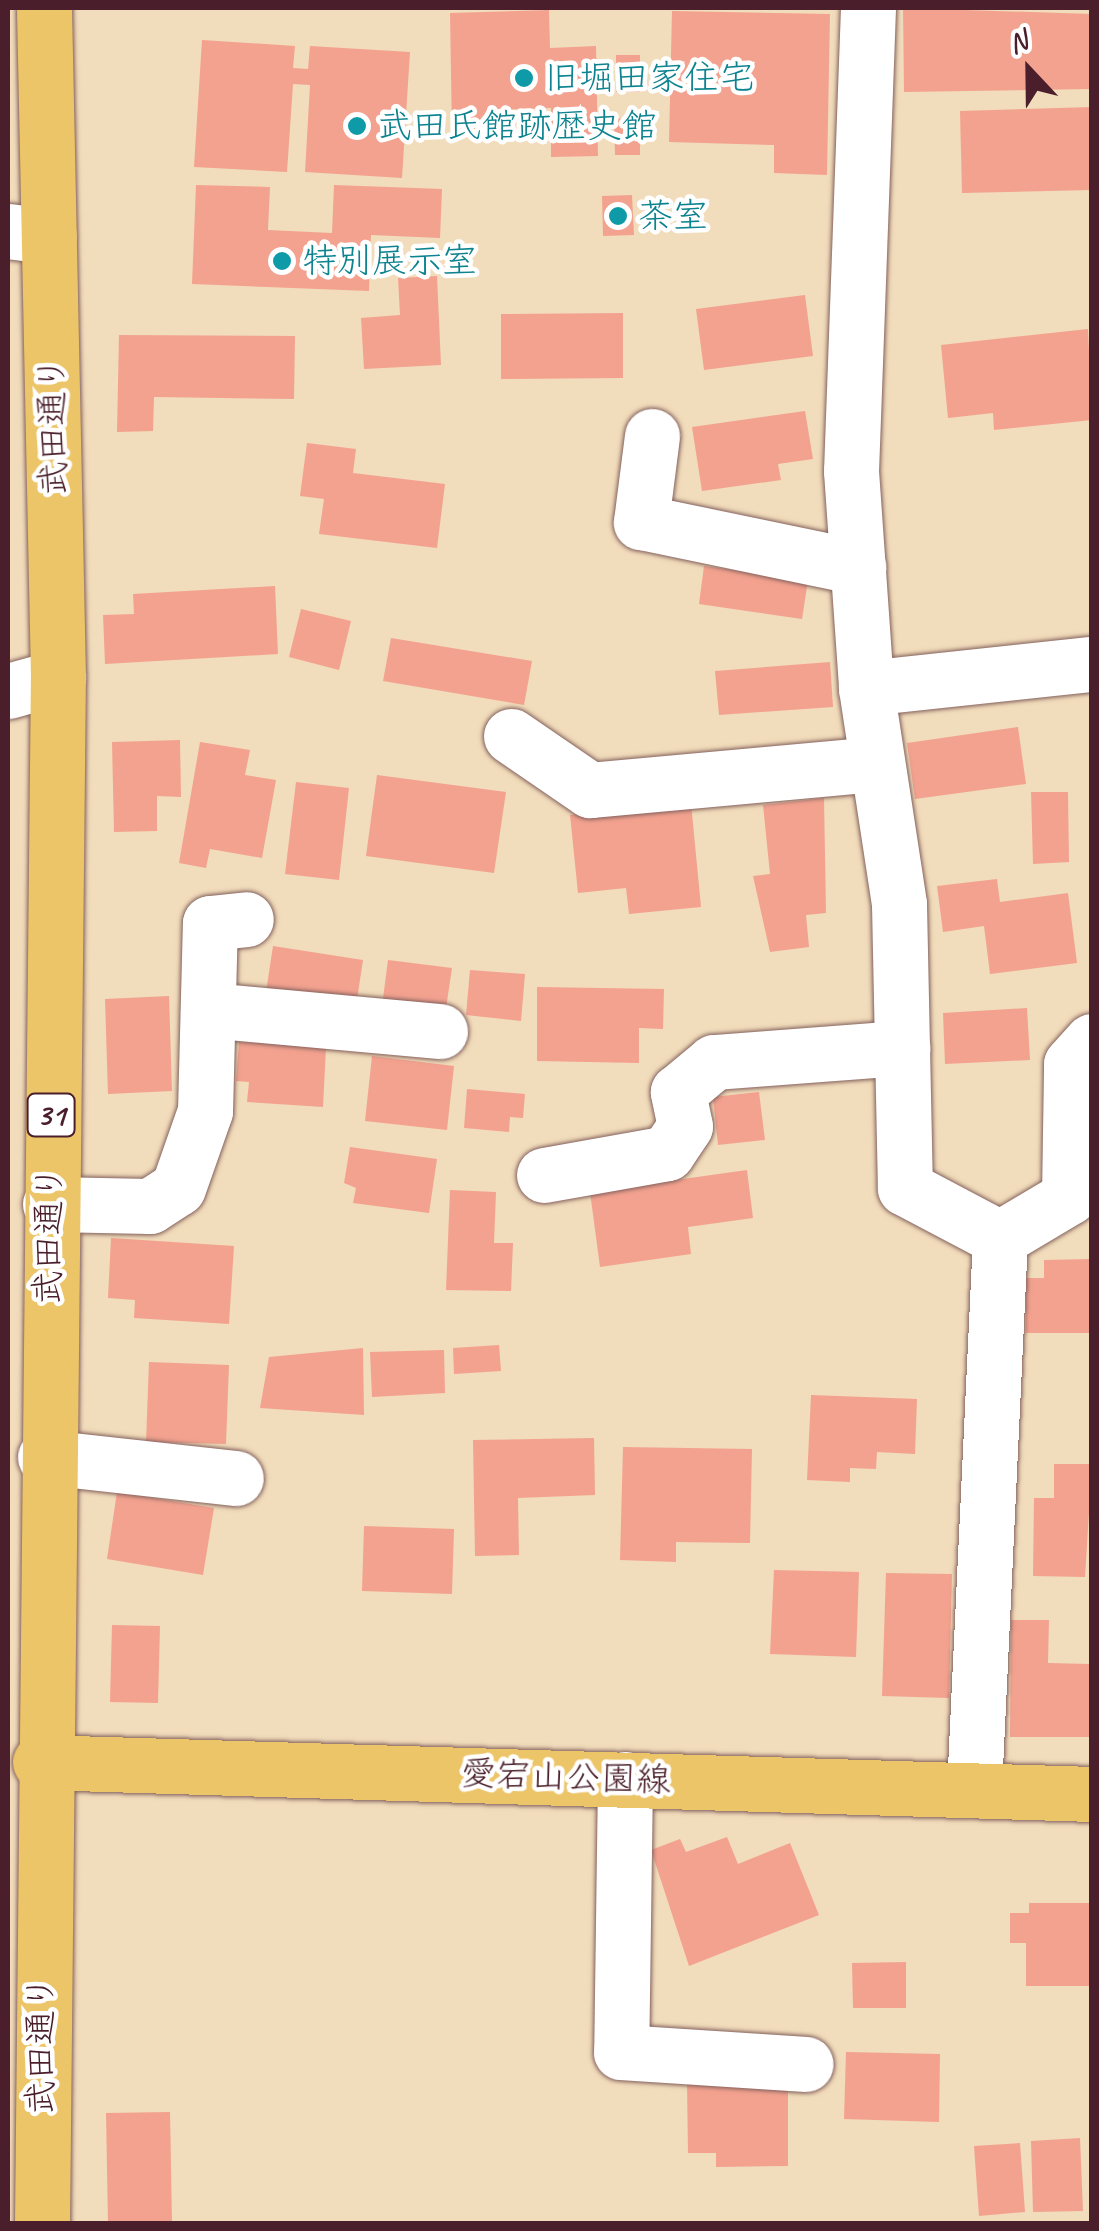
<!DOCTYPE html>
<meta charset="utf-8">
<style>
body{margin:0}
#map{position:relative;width:1099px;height:2231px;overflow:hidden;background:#f1dcbb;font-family:Caveat,"Klee One",sans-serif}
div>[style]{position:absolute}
.building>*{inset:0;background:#f3a28f}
.roads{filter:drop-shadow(0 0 2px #84615d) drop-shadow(0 0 2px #84615d)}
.minor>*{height:55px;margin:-27.5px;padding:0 27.5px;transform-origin:27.5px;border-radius:27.5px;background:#fff}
.major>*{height:55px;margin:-27.5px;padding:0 27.5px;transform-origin:27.5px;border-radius:27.5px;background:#edc569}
.dots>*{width:28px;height:28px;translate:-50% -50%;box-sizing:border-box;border:5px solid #fff;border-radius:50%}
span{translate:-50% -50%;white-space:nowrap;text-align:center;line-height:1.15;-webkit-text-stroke:9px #fff;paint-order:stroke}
.shield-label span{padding:2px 8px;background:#fff;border:2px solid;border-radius:8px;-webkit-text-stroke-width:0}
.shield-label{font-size:32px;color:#4a1f2b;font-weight:700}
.culture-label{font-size:35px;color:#0d838f}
.left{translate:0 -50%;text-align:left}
.street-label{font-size:35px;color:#4a1f2b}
.frame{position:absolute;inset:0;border:10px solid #4a1f2b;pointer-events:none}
.north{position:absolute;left:979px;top:20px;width:100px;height:100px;-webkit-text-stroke:8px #fff;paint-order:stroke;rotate:338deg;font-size:28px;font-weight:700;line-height:40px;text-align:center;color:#4a1f2b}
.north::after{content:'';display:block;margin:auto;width:35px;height:45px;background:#4a1f2b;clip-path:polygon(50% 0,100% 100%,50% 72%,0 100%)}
</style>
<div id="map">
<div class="building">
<i style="clip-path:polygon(903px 8px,1092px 14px,1092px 89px,904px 92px)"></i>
<i style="clip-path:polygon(549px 10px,550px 48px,596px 46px,598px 156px,551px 157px,551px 108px,495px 110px,495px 134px,452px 135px,450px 13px)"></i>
<i style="clip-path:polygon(672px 11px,830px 14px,827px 175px,774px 173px,774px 145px,669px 142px)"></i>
<i style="clip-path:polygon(202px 40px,295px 46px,293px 68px,308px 69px,310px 46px,410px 52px,402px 178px,305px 172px,310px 85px,293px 84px,287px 172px,194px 167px)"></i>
<i style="clip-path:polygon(616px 55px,640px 55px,640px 92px,616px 92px)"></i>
<i style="clip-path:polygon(1092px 107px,1092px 190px,962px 193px,960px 111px)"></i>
<i style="clip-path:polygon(640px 117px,640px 155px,615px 155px,614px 119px)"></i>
<i style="clip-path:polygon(196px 185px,270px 187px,268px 230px,332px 233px,334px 185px,442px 189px,440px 238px,371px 235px,369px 291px,192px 284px)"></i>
<i style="clip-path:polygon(632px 195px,634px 235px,603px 236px,602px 196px)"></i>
<i style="clip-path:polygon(437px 276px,441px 365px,364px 369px,361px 318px,400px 315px,398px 278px)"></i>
<i style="clip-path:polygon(805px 295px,813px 356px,704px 370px,696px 309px)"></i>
<i style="clip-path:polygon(623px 313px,623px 378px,501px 379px,501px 314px)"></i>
<i style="clip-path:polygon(1088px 329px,1092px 420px,994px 430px,993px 413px,948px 418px,941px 345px)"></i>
<i style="clip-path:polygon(119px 335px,295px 336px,294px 399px,154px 397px,153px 431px,117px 432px)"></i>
<i style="clip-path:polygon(805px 411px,813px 459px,778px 464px,781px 480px,702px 491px,692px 427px)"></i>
<i style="clip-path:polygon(307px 443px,356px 449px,353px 473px,445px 484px,437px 548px,319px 534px,324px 499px,300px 496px)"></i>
<i style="clip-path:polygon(704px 566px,808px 580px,802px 619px,699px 604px)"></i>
<i style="clip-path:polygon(275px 586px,278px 654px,105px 664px,103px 615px,134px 614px,133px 594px)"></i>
<i style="clip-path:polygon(301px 609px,351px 621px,339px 670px,289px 657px)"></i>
<i style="clip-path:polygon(391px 638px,532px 661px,524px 705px,383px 681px)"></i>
<i style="clip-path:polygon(830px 662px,833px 707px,719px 715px,715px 671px)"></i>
<i style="clip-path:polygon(1018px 727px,1026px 784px,915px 799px,907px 743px)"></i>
<i style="clip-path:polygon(180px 740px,181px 797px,157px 796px,157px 831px,114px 832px,112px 742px)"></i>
<i style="clip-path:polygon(200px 742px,250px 750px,245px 775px,276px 780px,262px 858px,210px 849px,206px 868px,179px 863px)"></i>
<i style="clip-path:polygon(377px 775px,506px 792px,494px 873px,366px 856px)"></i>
<i style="clip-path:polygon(296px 782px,349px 788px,339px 880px,285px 874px)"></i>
<i style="clip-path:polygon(1031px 792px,1068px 792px,1069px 862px,1033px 864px)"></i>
<i style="clip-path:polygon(824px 798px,826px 913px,806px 915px,809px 947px,770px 952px,753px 876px,770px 874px,763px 805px)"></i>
<i style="clip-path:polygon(691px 803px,701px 907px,629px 914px,626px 888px,578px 893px,570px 815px)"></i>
<i style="clip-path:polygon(997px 879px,1000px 902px,1068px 893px,1077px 963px,990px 974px,984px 926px,943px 932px,937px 886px)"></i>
<i style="clip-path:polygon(273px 946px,363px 960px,356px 1006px,266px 992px)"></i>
<i style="clip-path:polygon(388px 960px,452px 968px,445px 1015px,382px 1006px)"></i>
<i style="clip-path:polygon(470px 970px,525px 974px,521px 1021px,466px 1015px)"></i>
<i style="clip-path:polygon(537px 987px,664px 989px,663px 1029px,639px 1028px,639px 1063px,537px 1061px)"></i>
<i style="clip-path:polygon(169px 996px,172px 1091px,108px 1094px,105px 999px)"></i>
<i style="clip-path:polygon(1027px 1008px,1030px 1060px,945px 1064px,943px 1013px)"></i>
<i style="clip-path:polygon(239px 1042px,326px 1047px,323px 1107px,247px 1102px,249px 1082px,236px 1081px)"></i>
<i style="clip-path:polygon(372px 1056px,454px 1066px,447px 1130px,365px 1121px)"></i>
<i style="clip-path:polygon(467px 1089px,525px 1094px,523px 1118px,510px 1117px,509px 1132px,464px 1128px)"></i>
<i style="clip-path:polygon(759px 1092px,765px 1140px,718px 1145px,713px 1097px)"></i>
<i style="clip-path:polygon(350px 1147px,437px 1159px,429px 1213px,353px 1203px,356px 1188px,344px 1183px)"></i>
<i style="clip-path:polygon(747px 1170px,753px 1218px,688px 1227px,691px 1254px,600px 1267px,590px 1192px)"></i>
<i style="clip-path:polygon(450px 1190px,496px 1192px,494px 1243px,513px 1243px,511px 1291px,446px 1290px)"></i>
<i style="clip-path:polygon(111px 1238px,234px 1246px,229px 1324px,134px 1318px,135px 1300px,108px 1298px)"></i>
<i style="clip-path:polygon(1092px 1259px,1092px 1333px,1026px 1333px,1026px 1278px,1044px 1278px,1044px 1260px)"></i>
<i style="clip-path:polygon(499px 1345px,501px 1371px,454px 1374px,453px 1348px)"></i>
<i style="clip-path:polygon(363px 1348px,364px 1415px,260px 1408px,269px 1357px)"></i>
<i style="clip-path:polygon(444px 1350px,445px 1393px,372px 1397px,370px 1352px)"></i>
<i style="clip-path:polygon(149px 1362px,229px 1365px,226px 1444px,146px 1442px)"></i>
<i style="clip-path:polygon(811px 1395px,917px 1399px,915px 1454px,877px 1452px,876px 1469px,850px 1468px,850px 1482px,807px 1480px)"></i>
<i style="clip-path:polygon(594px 1438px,595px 1495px,518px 1498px,519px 1555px,475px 1556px,473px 1440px)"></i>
<i style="clip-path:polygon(623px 1447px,752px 1449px,750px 1543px,676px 1542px,676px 1562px,620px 1560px)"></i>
<i style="clip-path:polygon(1054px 1464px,1092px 1464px,1085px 1577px,1033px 1576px,1034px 1498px,1054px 1498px)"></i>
<i style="clip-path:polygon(117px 1492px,214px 1508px,203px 1575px,107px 1559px)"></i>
<i style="clip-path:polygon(364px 1526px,454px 1529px,452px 1594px,362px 1591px)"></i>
<i style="clip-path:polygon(774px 1570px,859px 1572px,856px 1657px,770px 1654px)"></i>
<i style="clip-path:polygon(886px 1573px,952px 1574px,949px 1698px,882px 1696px)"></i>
<i style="clip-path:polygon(1011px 1620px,1049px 1620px,1048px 1663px,1090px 1664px,1090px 1737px,1010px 1737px)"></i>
<i style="clip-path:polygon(112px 1625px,160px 1626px,158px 1703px,110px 1702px)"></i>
<i style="clip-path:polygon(727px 1837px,738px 1864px,790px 1843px,819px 1915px,689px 1966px,651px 1850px,680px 1839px,686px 1852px)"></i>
<i style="clip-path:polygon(1029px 1903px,1092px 1903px,1092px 1986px,1026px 1986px,1026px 1943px,1010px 1943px,1010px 1913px,1029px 1913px)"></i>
<i style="clip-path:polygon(906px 1962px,906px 2008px,853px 2008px,852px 1963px)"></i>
<i style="clip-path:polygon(846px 2052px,940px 2054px,939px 2122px,844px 2119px)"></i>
<i style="clip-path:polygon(788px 2082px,788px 2166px,716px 2167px,716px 2153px,688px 2153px,687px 2083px)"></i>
<i style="clip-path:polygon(170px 2112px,172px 2224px,108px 2224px,106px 2113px)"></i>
<i style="clip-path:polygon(1080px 2138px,1083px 2211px,1033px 2212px,1031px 2141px)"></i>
<i style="clip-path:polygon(1020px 2143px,1025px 2212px,979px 2216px,974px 2146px)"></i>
</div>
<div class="roads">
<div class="minor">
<i style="left:868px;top:8px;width:463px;rotate:92.1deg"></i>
<i style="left:851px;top:471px;width:218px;rotate:86deg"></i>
<i style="left:866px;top:688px;width:219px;rotate:81.3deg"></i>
<i style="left:899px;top:904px;width:284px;rotate:88.8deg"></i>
<i style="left:905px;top:1188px;width:107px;rotate:27.8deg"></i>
<i style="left:1000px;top:1238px;width:552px;rotate:92.7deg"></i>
<i style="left:8px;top:231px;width:41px;rotate:7deg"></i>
<i style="left:652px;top:436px;width:87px;rotate:97.3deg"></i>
<i style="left:641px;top:522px;width:222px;rotate:11.7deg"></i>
<i style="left:866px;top:688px;width:227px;rotate:-6.1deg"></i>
<i style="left:8px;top:691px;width:52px;rotate:-15.6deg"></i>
<i style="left:511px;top:736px;width:96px;rotate:34.4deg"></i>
<i style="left:590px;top:790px;width:288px;rotate:-5.2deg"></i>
<i style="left:208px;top:1010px;width:233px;rotate:5.2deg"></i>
<i style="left:544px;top:1175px;width:125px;rotate:-10.1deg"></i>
<i style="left:667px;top:1153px;width:32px;rotate:-56deg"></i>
<i style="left:685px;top:1126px;width:35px;rotate:-102deg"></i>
<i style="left:678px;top:1092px;width:47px;rotate:-39.8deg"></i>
<i style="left:714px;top:1062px;width:189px;rotate:-4.3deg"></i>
<i style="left:50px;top:1204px;width:100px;rotate:1.1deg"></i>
<i style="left:150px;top:1206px;width:33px;rotate:-33deg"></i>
<i style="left:178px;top:1188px;width:82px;rotate:-70.7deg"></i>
<i style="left:205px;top:1111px;width:188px;rotate:-88.5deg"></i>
<i style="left:210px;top:923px;width:36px;rotate:-6deg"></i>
<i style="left:1000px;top:1238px;width:80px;rotate:-30.7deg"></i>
<i style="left:1069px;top:1197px;width:133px;rotate:-89.1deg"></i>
<i style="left:1071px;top:1064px;width:31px;rotate:-48deg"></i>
<i style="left:45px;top:1457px;width:192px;rotate:6.3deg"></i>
<i style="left:625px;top:1779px;width:273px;rotate:90.8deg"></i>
<i style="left:621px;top:2052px;width:185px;rotate:3.7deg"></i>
</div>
<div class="major">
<i style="left:40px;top:1762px;width:1052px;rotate:1.74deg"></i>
<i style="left:42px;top:2224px;width:1547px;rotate:-89.41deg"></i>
<i style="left:58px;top:677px;width:669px;rotate:-91.2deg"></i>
</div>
</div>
<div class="dots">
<i style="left:524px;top:78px;background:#0f9aa8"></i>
<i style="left:357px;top:126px;background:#0f9aa8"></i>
<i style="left:618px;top:216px;background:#0f9aa8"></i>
<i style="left:282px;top:261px;background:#0f9aa8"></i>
</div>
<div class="shield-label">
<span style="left:51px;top:1115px">31</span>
</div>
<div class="culture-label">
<span class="left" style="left:544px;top:78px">旧堀田家住宅</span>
<span class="left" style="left:377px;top:126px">武田氏館跡歴史館</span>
<span class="left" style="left:638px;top:216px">茶室</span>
<span class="left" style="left:302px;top:261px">特別展示室</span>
</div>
<div class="street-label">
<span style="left:53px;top:426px;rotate:-91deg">武田通り</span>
<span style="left:49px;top:1235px;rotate:-89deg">武田通り</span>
<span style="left:566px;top:1777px;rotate:2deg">愛宕山公園線</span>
<span style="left:41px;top:2045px;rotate:-90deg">武田通り</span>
</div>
<div class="frame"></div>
<div class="north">N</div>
</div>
